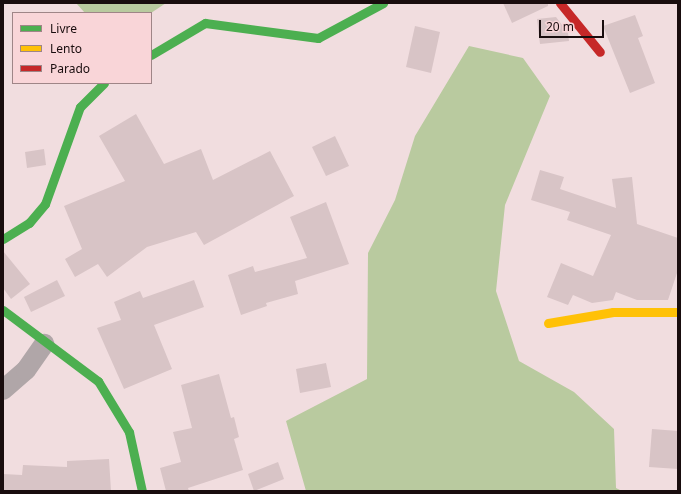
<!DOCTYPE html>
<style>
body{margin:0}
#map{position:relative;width:681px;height:494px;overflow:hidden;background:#f1dddf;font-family:"Noto Sans",sans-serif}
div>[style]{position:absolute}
.forest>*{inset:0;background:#b9ca9f}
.building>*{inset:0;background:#d8c4c6}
.street>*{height:20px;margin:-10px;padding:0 10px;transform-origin:10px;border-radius:10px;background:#b0a6a8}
.fast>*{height:9px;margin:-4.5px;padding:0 4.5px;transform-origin:4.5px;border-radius:4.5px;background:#4caf50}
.slow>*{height:9px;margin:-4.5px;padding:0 4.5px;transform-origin:4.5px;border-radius:4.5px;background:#ffc107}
.jam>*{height:9px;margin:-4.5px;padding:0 4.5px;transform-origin:4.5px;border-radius:4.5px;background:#c62828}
span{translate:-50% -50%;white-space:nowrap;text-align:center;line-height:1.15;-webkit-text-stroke:3px #f9d5d8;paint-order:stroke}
.frame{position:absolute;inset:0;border:4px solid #190d0e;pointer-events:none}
.legend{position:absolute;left:12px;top:12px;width:140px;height:72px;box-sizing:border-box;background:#f9d5d8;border:1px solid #9f8587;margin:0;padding:5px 7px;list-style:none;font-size:12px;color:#190d0e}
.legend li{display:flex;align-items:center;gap:8px;height:20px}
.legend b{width:20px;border:1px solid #9f8587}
.scale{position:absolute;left:539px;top:20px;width:65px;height:18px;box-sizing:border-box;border:2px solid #190d0e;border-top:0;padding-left:5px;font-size:12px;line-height:14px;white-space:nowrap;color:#190d0e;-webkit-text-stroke:3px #f9d5d8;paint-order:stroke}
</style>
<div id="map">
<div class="forest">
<i style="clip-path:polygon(76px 3px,166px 3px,151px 13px,85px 13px)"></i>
<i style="clip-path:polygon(469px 46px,523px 58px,550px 96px,505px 205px,496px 291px,519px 361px,574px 392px,614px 429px,616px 488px,622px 491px,306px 491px,286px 421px,367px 379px,368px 253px,395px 200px,415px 136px)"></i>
</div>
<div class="building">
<i style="clip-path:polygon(503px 3px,548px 3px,548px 6px,512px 23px)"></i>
<i style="clip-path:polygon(635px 15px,643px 36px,638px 38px,655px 83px,630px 93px,603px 26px)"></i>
<i style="clip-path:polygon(556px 17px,568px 33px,569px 41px,540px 44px,537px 19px)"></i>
<i style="clip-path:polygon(415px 26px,440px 32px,431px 73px,406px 67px)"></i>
<i style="clip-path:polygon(136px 114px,164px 164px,201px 149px,213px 180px,270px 151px,294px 196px,204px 245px,196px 232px,147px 247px,107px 277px,98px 264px,75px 277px,65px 259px,82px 249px,64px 206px,125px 181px,99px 136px)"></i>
<i style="clip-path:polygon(335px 136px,349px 166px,326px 176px,312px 147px)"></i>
<i style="clip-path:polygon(44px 149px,46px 165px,27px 168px,25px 152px)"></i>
<i style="clip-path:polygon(540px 170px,564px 177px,560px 189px,616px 208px,612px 179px,632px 177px,637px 224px,678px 238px,678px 270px,668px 300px,637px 300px,616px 292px,613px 300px,592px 303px,573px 295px,568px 305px,547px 297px,561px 263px,593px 276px,611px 235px,567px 220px,570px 212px,531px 200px)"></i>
<i style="clip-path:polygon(326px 202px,349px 264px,295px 281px,298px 294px,266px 303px,267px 306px,241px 315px,228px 275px,253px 266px,255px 272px,307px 258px,290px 217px)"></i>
<i style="clip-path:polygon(3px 251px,30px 284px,11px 299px,3px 288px)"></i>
<i style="clip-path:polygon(57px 280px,65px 296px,31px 312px,24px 297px)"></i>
<i style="clip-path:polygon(194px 280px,204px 307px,154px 325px,172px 369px,124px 389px,97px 328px,121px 320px,114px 302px,140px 291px,143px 298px)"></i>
<i style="clip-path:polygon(326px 363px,331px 387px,300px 393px,296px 369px)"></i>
<i style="clip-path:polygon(219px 374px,231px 418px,234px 417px,239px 437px,234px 439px,243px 470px,188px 488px,189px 491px,166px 491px,160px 468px,181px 462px,173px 432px,192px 428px,181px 385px)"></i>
<i style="clip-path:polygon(652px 429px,678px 431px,678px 469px,649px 467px)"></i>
<i style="clip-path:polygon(109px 459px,111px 491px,3px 491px,3px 474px,22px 475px,23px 465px,67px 467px,67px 461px)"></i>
<i style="clip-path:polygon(278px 462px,284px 479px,254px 491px,248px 474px)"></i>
</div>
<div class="street">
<i style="left:3px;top:390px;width:30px;rotate:-41deg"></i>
<i style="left:26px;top:370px;width:32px;rotate:-55deg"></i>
</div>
<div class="fast">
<i style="left:151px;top:55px;width:63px;rotate:-30.7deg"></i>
<i style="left:205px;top:23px;width:114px;rotate:7.6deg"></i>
<i style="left:318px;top:38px;width:74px;rotate:-28.3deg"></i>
<i style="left:3px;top:239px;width:31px;rotate:-32deg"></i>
<i style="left:29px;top:223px;width:25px;rotate:-50deg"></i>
<i style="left:45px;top:204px;width:103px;rotate:-70.2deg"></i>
<i style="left:80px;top:107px;width:34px;rotate:-45deg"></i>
<i style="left:3px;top:310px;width:119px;rotate:36.8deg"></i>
<i style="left:98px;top:381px;width:60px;rotate:58.7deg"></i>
<i style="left:129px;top:432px;width:60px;rotate:77.6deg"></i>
</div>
<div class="slow">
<i style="left:548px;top:323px;width:66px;rotate:-9.6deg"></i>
<i style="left:613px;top:312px;width:65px"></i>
</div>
<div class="jam">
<i style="left:560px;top:3px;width:63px;rotate:50.8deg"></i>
</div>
<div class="frame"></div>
<ul class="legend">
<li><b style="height:5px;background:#4caf50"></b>Livre</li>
<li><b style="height:5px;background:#ffc107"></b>Lento</li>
<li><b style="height:5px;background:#c62828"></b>Parado</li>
</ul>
<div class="scale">20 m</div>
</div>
